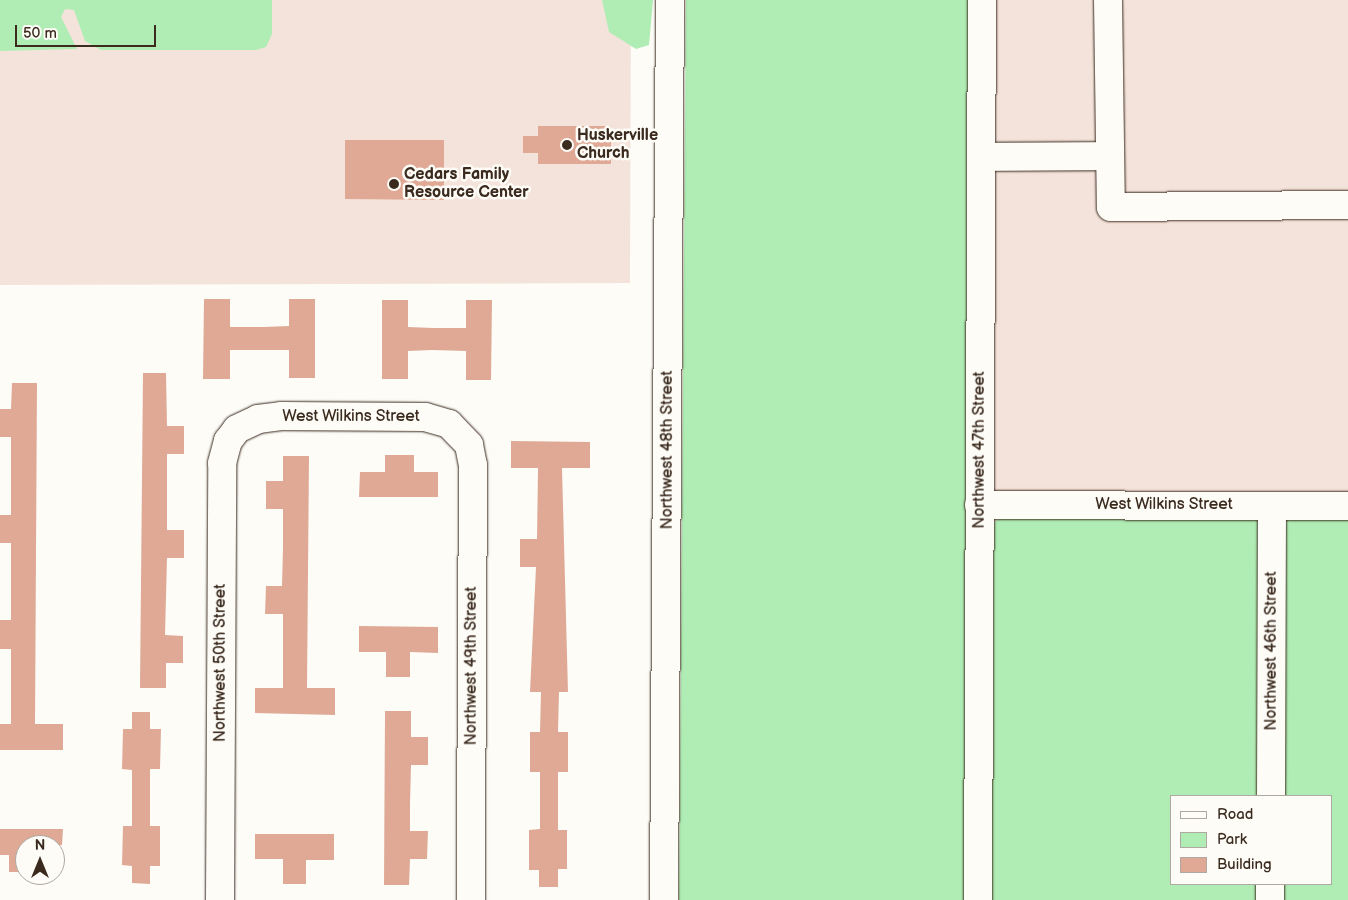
<!DOCTYPE html>
<style>
body{margin:0}
#map{position:relative;width:1348px;height:900px;overflow:hidden;background:#fdfcf7;font-family:"Balsamiq Sans",sans-serif}
div>[style]{position:absolute}
.built>*{inset:0;background:#f4e3da}
.green>*{inset:0;background:#afedb4}
.building>*{inset:0;background:#dfa995}
.roads{filter:drop-shadow(0 0 1px #3b2a1e) drop-shadow(0 0 1px #3b2a1e)}
.minor>*{height:28px;margin:-14px;padding:0 14px;transform-origin:14px;border-radius:14px;background:#fdfcf7}
.major>*{height:28px;margin:-14px;padding:0 14px;transform-origin:14px;border-radius:14px;background:#fdfcf7}
.dots>*{width:14px;height:14px;translate:-50% -50%;box-sizing:border-box;border:2px solid #fdfcf7;border-radius:50%}
span{translate:-50% -50%;white-space:nowrap;text-align:center;line-height:1.15;-webkit-text-stroke:5px #fdfcf7;paint-order:stroke}
.poi-label{font-size:16px;color:#3b2a1e;font-weight:700}
.left{translate:0 -50%;text-align:left}
.street-label{font-size:16px;color:#3b2a1e}
.legend{position:absolute;left:1170px;top:795px;width:162px;height:90px;box-sizing:border-box;background:#fdfcf7;border:1px solid #afa8a0;margin:0;padding:6px 9px;list-style:none;font-size:15px;color:#3b2a1e}
.legend li{display:flex;align-items:center;gap:10px;height:25px}
.legend b{width:25px;border:1px solid #afa8a0}
.north{position:absolute;left:15px;top:835px;width:50px;height:50px;box-sizing:border-box;background:#fdfcf7;border:1px solid #afa8a0;border-radius:50%;rotate:0deg;font-size:14px;font-weight:700;line-height:20px;text-align:center;color:#3b2a1e}
.north::after{content:'';display:block;margin:auto;width:18px;height:22px;background:#3b2a1e;clip-path:polygon(50% 0,100% 100%,50% 72%,0 100%)}
.scale{position:absolute;left:15px;top:25px;width:141px;height:22px;box-sizing:border-box;border:2px solid #3b2a1e;border-top:0;padding-left:6px;font-size:15px;line-height:18px;white-space:nowrap;color:#3b2a1e;-webkit-text-stroke:4px #fdfcf7;paint-order:stroke}
</style>
<div id="map">
<div class="built">
<i style="clip-path:polygon(0 0,631px 0,630px 283px,0 285px)"></i>
<i style="clip-path:polygon(evenodd,706px 0,1348px 0,1348px 900px,695px 900px,706px 0,1172px 796px,1332px 796px,1332px 884px,1172px 884px,1172px 796px)"></i>
</div>
<div class="green">
<i style="clip-path:polygon(0 0,272px 0,272px 34px,266px 47px,256px 50px,101px 50px,85px 41px,74px 10px,65px 9px,61px 17px,77px 49px,0 51px)"></i>
<i style="clip-path:polygon(602px 0,653px 0,649px 45px,636px 49px,609px 32px)"></i>
<i style="clip-path:polygon(686px 0,969px 0,965px 900px,679px 900px)"></i>
<i style="clip-path:polygon(1248px 515px,1259px 522px,1262px 796px,1172px 796px,1172px 884px,1262px 884px,1262px 900px,984px 900px,991px 526px,1000px 517px)"></i>
<i style="clip-path:polygon(1295px 515px,1348px 515px,1348px 900px,1276px 900px,1275px 884px,1332px 884px,1332px 796px,1276px 796px,1285px 520px)"></i>
</div>
<div class="building">
<i style="clip-path:polygon(538px 126px,611px 126px,611px 164px,538px 164px,538px 153px,523px 153px,523px 136px,538px 136px)"></i>
<i style="clip-path:polygon(345px 140px,444px 140px,444px 200px,345px 199px)"></i>
<i style="clip-path:polygon(204px 299px,230px 299px,230px 327px,264px 327px,289px 326px,289px 299px,315px 299px,315px 378px,289px 378px,289px 350px,230px 350px,230px 379px,203px 379px)"></i>
<i style="clip-path:polygon(382px 300px,408px 300px,408px 327px,433px 328px,466px 328px,466px 300px,492px 300px,491px 380px,466px 380px,466px 351px,432px 350px,408px 351px,408px 379px,382px 379px)"></i>
<i style="clip-path:polygon(143px 373px,166px 373px,167px 426px,184px 426px,184px 454px,167px 454px,167px 530px,184px 530px,184px 558px,167px 558px,165px 635px,183px 636px,183px 663px,166px 663px,166px 688px,140px 688px)"></i>
<i style="clip-path:polygon(12px 383px,37px 383px,35px 724px,63px 724px,63px 750px,0 750px,0 724px,11px 724px,11px 649px,0 649px,0 620px,11px 620px,11px 543px,0 543px,0 515px,11px 515px,11px 437px,0 437px,0 409px,11px 409px)"></i>
<i style="clip-path:polygon(511px 441px,590px 442px,590px 468px,562px 468px,568px 692px,559px 692px,558px 732px,568px 732px,568px 772px,558px 772px,558px 830px,567px 830px,567px 869px,558px 869px,558px 887px,539px 887px,539px 870px,529px 870px,529px 830px,540px 829px,540px 772px,530px 772px,530px 732px,540px 732px,541px 692px,530px 692px,536px 567px,520px 567px,520px 539px,537px 539px,538px 468px,511px 468px)"></i>
<i style="clip-path:polygon(385px 455px,414px 455px,414px 472px,438px 472px,438px 497px,359px 497px,360px 472px,385px 472px)"></i>
<i style="clip-path:polygon(283px 456px,309px 456px,307px 688px,335px 688px,335px 715px,255px 713px,255px 688px,283px 688px,283px 614px,265px 614px,266px 586px,282px 586px,283px 548px,283px 509px,266px 509px,266px 481px,283px 481px)"></i>
<i style="clip-path:polygon(359px 626px,438px 627px,438px 653px,410px 652px,410px 677px,386px 677px,386px 652px,359px 652px)"></i>
<i style="clip-path:polygon(385px 711px,411px 711px,411px 737px,428px 737px,428px 765px,411px 765px,410px 804px,410px 831px,428px 831px,427px 859px,410px 859px,409px 885px,384px 885px)"></i>
<i style="clip-path:polygon(132px 712px,150px 712px,150px 729px,161px 729px,160px 769px,150px 769px,150px 826px,160px 826px,160px 866px,150px 866px,150px 884px,132px 883px,132px 866px,122px 865px,123px 826px,132px 826px,132px 770px,122px 769px,123px 729px,132px 729px)"></i>
<i style="clip-path:polygon(0 829px,63px 829px,62px 845px,25px 845px,25px 872px,9px 872px,9px 855px,0 855px)"></i>
<i style="clip-path:polygon(255px 834px,334px 834px,334px 860px,306px 860px,306px 884px,283px 884px,283px 859px,255px 859px)"></i>
</div>
<div class="roads">
<div class="minor">
<i style="left:1108px;top:0;width:207px;rotate:89.2deg"></i>
<i style="left:1111px;top:207px;width:237px;rotate:-0.5deg"></i>
<i style="left:981px;top:157px;width:129px;rotate:-0.4deg"></i>
<i style="left:979px;top:505px;width:369px;rotate:0.2deg"></i>
<i style="left:1271px;top:796px;width:290px;rotate:-89.8deg"></i>
<i style="left:220px;top:900px;width:437px;rotate:-89.7deg"></i>
<i style="left:222px;top:463px;width:23px;rotate:-75deg"></i>
<i style="left:228px;top:441px;width:15px;rotate:-53deg"></i>
<i style="left:237px;top:429px;width:23px;rotate:-25deg"></i>
<i style="left:258px;top:419px;width:23px;rotate:-7deg"></i>
<i style="left:281px;top:416px;width:144px;rotate:0.4deg"></i>
<i style="left:425px;top:417px;width:25px;rotate:16deg"></i>
<i style="left:449px;top:424px;width:29px;rotate:46deg"></i>
<i style="left:469px;top:445px;width:20px;rotate:79deg"></i>
<i style="left:473px;top:465px;width:435px;rotate:90.3deg"></i>
<i style="left:978px;top:900px;width:900px;rotate:-89.75deg"></i>
<i style="left:1270px;top:900px;width:16px;rotate:-90deg"></i>
</div>
<div class="major">
<i style="left:664px;top:900px;width:900px;rotate:-89.62deg"></i>
</div>
</div>
<div class="dots">
<i style="left:567px;top:145px;background:#3b2a1e"></i>
<i style="left:394px;top:184px;background:#3b2a1e"></i>
</div>
<div class="poi-label">
<span class="left" style="left:577px;top:145px">Huskerville<br>Church</span>
<span class="left" style="left:404px;top:184px">Cedars Family<br>Resource Center</span>
</div>
<div class="street-label">
<span style="left:351px;top:417px">West Wilkins Street</span>
<span style="left:668px;top:450px;rotate:-90deg">Northwest 48th Street</span>
<span style="left:980px;top:450px;rotate:-90deg">Northwest 47th Street</span>
<span style="left:1164px;top:505px">West Wilkins Street</span>
<span style="left:1272px;top:651px;rotate:-90deg">Northwest 46th Street</span>
<span style="left:221px;top:663px;rotate:-90deg">Northwest 50th Street</span>
<span style="left:472px;top:666px;rotate:-90deg">Northwest 49th Street</span>
</div>
<ul class="legend">
<li><b style="height:6px;background:#fdfcf7"></b>Road</li>
<li><b style="height:14px;background:#afedb4"></b>Park</li>
<li><b style="height:14px;background:#dfa995"></b>Building</li>
</ul>
<div class="north">N</div>
<div class="scale">50 m</div>
</div>
